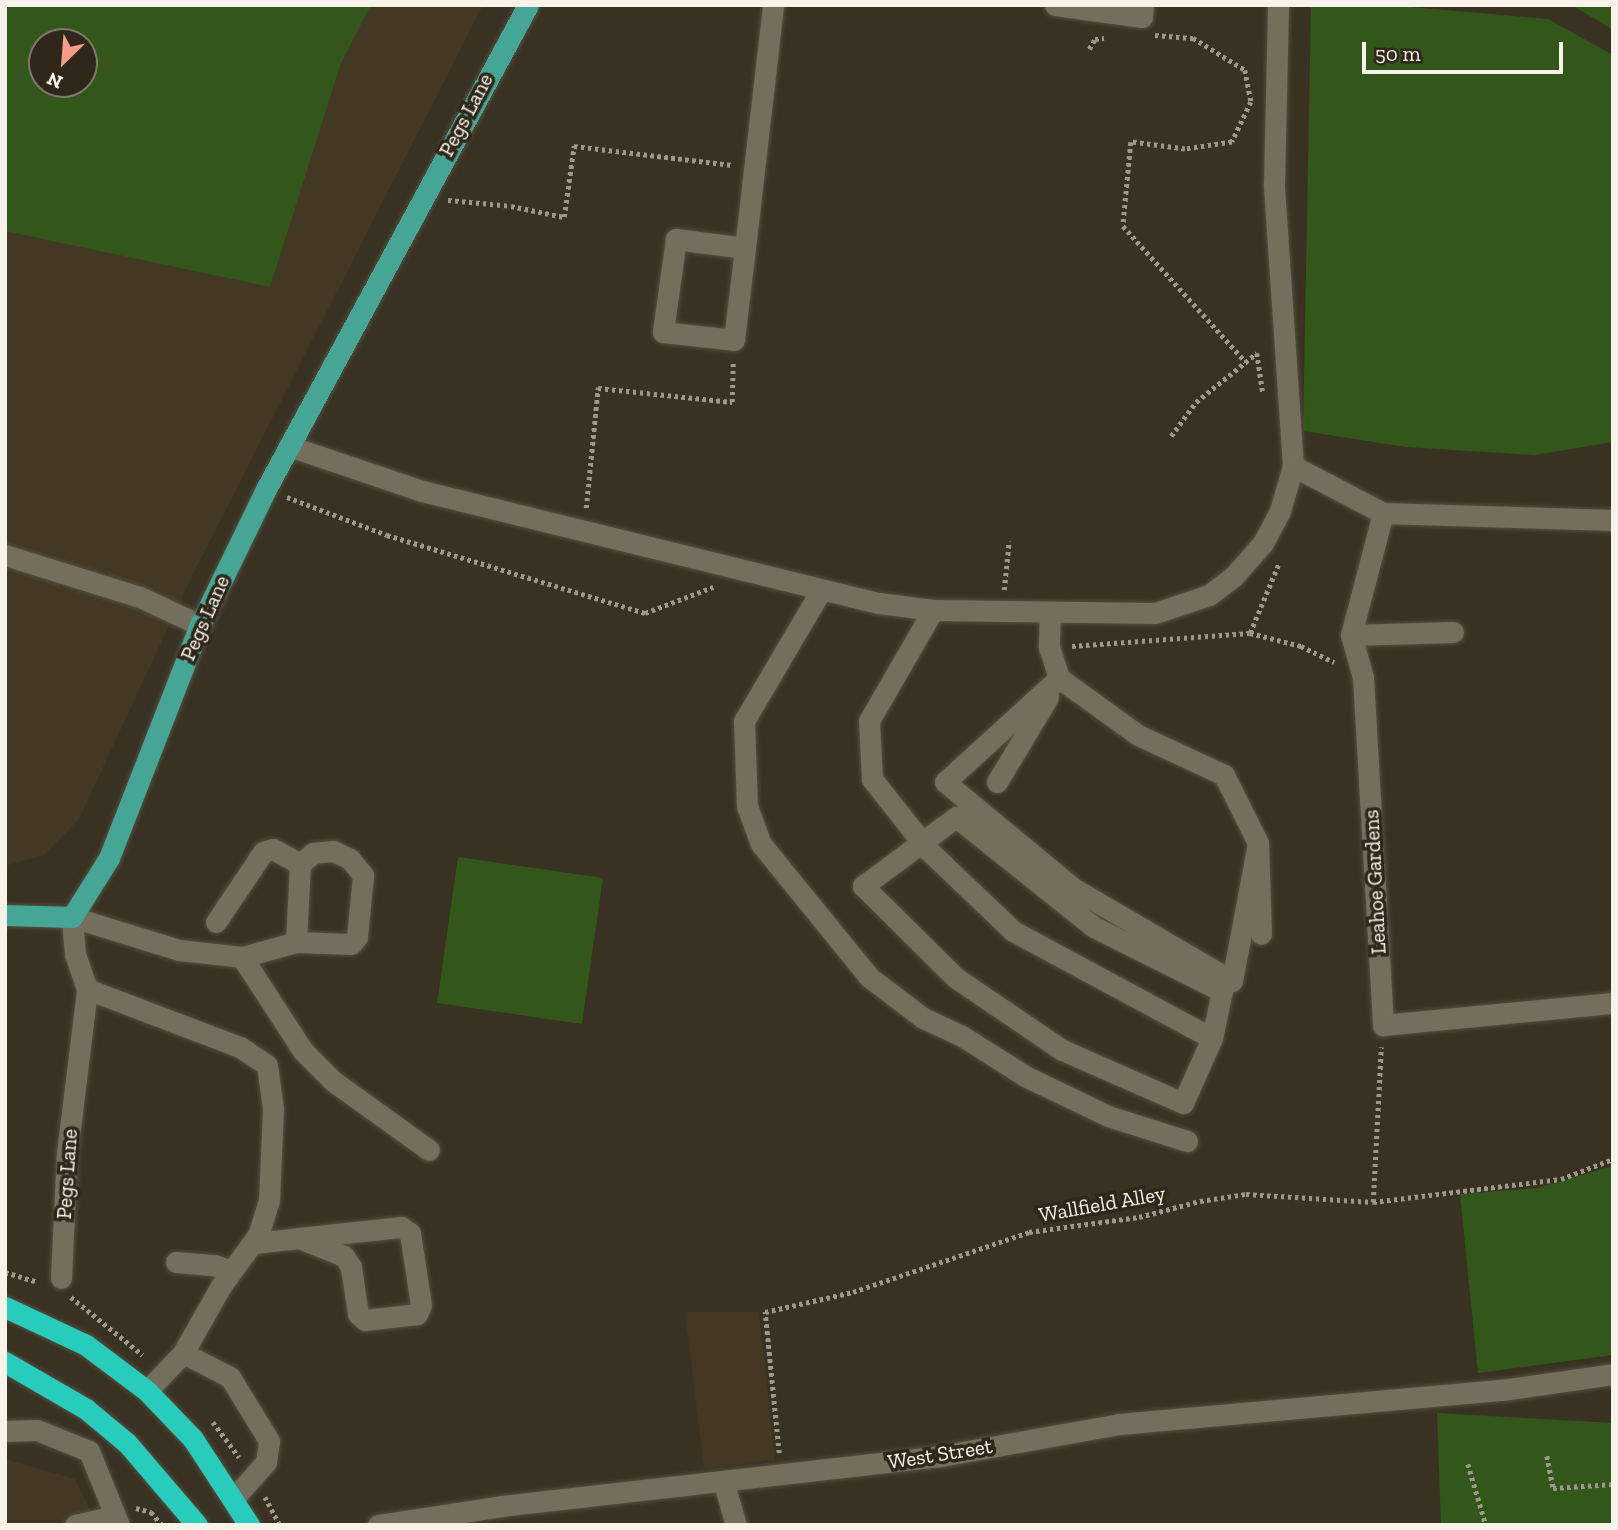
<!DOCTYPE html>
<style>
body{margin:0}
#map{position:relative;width:1618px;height:1530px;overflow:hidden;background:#393223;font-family:"Zilla Slab",serif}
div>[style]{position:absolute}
.built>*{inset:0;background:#423823}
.green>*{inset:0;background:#33561a}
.path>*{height:4.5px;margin-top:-2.25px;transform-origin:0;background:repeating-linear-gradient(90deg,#9d988b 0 3.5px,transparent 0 7px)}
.roads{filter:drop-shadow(0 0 2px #544e41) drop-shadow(0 0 2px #544e41)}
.minor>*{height:21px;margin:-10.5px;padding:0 10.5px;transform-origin:10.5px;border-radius:10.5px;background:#756e5d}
.major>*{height:21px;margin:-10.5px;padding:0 10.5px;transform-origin:10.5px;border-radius:10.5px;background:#46a695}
.highway>*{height:21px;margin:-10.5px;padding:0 10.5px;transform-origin:10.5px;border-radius:10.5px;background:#27ccba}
span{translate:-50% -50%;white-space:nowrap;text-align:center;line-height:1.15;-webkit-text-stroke:7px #2f281a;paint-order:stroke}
.street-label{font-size:21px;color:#f7f3e9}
.frame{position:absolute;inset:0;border:7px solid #f7f3e9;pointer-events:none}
.north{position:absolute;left:28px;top:28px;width:70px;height:70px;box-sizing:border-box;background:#2f281a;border:2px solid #7f796d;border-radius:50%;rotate:205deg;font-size:19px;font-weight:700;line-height:28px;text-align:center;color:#f7f3e9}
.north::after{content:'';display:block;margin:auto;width:24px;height:32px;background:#f49d8b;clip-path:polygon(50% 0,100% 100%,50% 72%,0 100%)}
.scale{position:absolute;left:1362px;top:42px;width:201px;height:32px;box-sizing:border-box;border:4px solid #f7f3e9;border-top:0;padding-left:9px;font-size:21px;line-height:24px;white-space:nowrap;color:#f7f3e9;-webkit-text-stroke:5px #2f281a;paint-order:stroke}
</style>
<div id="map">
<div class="built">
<i style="clip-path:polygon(evenodd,5px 5px,483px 5px,193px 574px,79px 819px,44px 855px,5px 866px,5px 5px,42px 42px,84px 42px,84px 84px,42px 84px,42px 42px)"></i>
<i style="clip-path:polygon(685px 1312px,759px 1312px,775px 1460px,704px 1469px)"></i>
<i style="clip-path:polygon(5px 1459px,75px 1479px,97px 1525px,5px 1525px)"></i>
</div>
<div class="green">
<i style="clip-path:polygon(evenodd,5px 5px,371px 5px,341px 63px,270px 287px,5px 231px,5px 5px,84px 42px,84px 84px,42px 84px,42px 42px,84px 42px)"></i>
<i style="clip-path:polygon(1311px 5px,1387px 5px,1548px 19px,1613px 55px,1613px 442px,1535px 455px,1406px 447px,1303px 431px)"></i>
<i style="clip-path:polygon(1572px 5px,1613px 5px,1613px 30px)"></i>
<i style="clip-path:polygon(458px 857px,603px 878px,582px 1024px,437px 1003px)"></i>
<i style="clip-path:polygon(1613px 1166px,1613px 1355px,1478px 1373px,1460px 1194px,1538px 1188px)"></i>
<i style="clip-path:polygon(1437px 1413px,1613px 1423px,1613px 1525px,1441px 1525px)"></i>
</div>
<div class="path">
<i style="left:1155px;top:35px;width:38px;rotate:5deg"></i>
<i style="left:1193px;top:38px;width:61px;rotate:31.6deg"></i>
<i style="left:1245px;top:70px;width:33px;rotate:79deg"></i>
<i style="left:1251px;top:102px;width:44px;rotate:115.4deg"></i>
<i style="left:1232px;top:142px;width:48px;rotate:171.5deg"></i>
<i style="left:1185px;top:149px;width:54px;rotate:-172.6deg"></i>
<i style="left:1131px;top:142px;width:84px;rotate:95.4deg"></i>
<i style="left:1123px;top:226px;width:183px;rotate:47.9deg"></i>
<i style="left:1089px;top:49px;width:12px;rotate:-59deg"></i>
<i style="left:1095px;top:39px;width:9px;rotate:-6deg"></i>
<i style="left:448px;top:200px;width:63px;rotate:5.4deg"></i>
<i style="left:511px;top:206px;width:54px;rotate:11.7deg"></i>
<i style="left:564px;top:217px;width:72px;rotate:-82deg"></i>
<i style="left:574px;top:146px;width:159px;rotate:6.9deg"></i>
<i style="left:1171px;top:436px;width:42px;rotate:-53.7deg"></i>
<i style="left:1196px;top:402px;width:78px;rotate:-38.8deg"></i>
<i style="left:1257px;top:353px;width:40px;rotate:81.5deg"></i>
<i style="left:287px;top:497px;width:107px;rotate:20.8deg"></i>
<i style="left:387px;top:535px;width:270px;rotate:16.8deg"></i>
<i style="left:645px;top:613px;width:73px;rotate:-20.9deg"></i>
<i style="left:586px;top:508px;width:121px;rotate:-84.3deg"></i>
<i style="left:598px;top:388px;width:135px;rotate:6deg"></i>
<i style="left:732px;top:402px;width:41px;rotate:-88.6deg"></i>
<i style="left:1004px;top:590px;width:49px;rotate:-84.2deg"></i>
<i style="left:1250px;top:633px;width:76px;rotate:-67.5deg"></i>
<i style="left:1072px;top:646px;width:178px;rotate:-4.2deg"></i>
<i style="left:1250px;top:633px;width:53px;rotate:14.3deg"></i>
<i style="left:1301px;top:646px;width:37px;rotate:26deg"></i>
<i style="left:1373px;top:1202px;width:155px;rotate:-87deg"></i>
<i style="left:5px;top:1272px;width:34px;rotate:17deg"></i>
<i style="left:71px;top:1297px;width:92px;rotate:38.9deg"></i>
<i style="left:213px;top:1422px;width:44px;rotate:53.4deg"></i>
<i style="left:779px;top:1453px;width:142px;rotate:-95.7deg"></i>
<i style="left:765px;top:1312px;width:90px;rotate:-12.8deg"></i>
<i style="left:853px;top:1292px;width:186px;rotate:-18.8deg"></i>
<i style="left:1029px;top:1232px;width:111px;rotate:-7.8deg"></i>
<i style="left:1139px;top:1217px;width:63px;rotate:-14.7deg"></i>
<i style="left:1200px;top:1201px;width:47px;rotate:-8.7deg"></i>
<i style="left:1246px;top:1194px;width:127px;rotate:3.6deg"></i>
<i style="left:1373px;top:1202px;width:189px;rotate:-7deg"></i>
<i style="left:1561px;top:1179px;width:56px;rotate:-21deg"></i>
<i style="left:1547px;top:1456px;width:33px;rotate:79deg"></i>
<i style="left:1553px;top:1488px;width:60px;rotate:-3.8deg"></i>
<i style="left:1468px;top:1464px;width:64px;rotate:73.6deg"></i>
<i style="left:265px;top:1497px;width:32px;rotate:62deg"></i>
<i style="left:136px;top:1508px;width:16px;rotate:15deg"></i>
<i style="left:151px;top:1512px;width:17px;rotate:50deg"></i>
</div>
<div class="roads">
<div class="minor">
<i style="left:1055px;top:5px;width:88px;rotate:7.9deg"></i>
<i style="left:1142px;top:17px;width:12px;rotate:-85deg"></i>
<i style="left:745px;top:248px;width:70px;rotate:-172.6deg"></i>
<i style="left:676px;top:239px;width:94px;rotate:98deg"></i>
<i style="left:663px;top:332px;width:71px;rotate:6.4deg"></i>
<i style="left:734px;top:340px;width:93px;rotate:-83.2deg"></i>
<i style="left:745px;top:248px;width:245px;rotate:-83.4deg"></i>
<i style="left:289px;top:446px;width:140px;rotate:18.7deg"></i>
<i style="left:422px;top:491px;width:471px;rotate:13.8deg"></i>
<i style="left:879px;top:603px;width:54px;rotate:7.4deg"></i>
<i style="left:933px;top:610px;width:222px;rotate:0.8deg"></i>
<i style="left:1155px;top:613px;width:57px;rotate:-18.4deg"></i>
<i style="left:1209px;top:595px;width:30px;rotate:-37deg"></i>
<i style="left:1233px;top:577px;width:45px;rotate:-48.6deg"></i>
<i style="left:1263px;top:543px;width:36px;rotate:-62deg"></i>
<i style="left:1280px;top:511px;width:47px;rotate:-73.9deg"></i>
<i style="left:1293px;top:466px;width:283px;rotate:-93.9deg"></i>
<i style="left:1274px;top:184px;width:179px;rotate:-88.7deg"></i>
<i style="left:1293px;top:466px;width:102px;rotate:27.6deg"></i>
<i style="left:1383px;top:513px;width:230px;rotate:1.7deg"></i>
<i style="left:1383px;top:513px;width:126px;rotate:104.7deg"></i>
<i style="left:1351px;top:635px;width:44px;rotate:74.1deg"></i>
<i style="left:1363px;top:677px;width:349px;rotate:86.7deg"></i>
<i style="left:1383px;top:1025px;width:231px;rotate:-5.5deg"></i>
<i style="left:5px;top:555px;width:141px;rotate:17.3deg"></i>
<i style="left:140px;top:597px;width:66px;rotate:25deg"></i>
<i style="left:820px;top:592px;width:150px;rotate:120.5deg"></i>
<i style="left:744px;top:721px;width:85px;rotate:88deg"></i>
<i style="left:747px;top:806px;width:40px;rotate:69.8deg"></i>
<i style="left:761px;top:844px;width:171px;rotate:50.9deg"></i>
<i style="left:869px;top:977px;width:68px;rotate:37.2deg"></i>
<i style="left:923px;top:1018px;width:43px;rotate:24.8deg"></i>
<i style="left:962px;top:1036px;width:75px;rotate:32.4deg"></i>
<i style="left:1025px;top:1076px;width:92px;rotate:25.7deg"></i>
<i style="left:1108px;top:1116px;width:83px;rotate:17.6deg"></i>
<i style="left:933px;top:610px;width:128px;rotate:120deg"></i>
<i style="left:869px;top:721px;width:58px;rotate:87deg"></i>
<i style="left:872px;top:779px;width:90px;rotate:51.7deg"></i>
<i style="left:928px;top:850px;width:117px;rotate:43.6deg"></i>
<i style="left:1013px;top:931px;width:226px;rotate:28.3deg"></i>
<i style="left:1050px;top:612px;width:35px;rotate:92deg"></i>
<i style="left:1049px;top:647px;width:33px;rotate:72deg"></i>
<i style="left:1059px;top:678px;width:97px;rotate:35.8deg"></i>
<i style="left:1138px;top:735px;width:95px;rotate:24.9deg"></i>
<i style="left:1224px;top:775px;width:76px;rotate:63.4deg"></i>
<i style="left:1258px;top:843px;width:91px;rotate:88.1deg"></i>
<i style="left:1351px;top:635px;width:102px;rotate:-1.7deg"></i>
<i style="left:1059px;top:678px;width:154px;rotate:137.6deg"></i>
<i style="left:945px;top:782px;width:166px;rotate:39.6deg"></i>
<i style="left:1073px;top:888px;width:184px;rotate:30.3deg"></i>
<i style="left:1232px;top:981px;width:140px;rotate:-79.3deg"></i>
<i style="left:997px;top:782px;width:99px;rotate:-59deg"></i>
<i style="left:956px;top:817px;width:176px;rotate:38.6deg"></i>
<i style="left:1094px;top:927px;width:143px;rotate:26.6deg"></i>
<i style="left:1222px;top:991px;width:48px;rotate:102deg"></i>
<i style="left:1212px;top:1038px;width:71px;rotate:114deg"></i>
<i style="left:1183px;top:1103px;width:132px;rotate:-156.3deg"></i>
<i style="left:1062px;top:1050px;width:128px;rotate:-145.8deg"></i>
<i style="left:956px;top:978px;width:131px;rotate:-135.3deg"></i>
<i style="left:863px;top:886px;width:116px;rotate:-36.6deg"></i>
<i style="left:216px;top:922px;width:84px;rotate:-56.1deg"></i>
<i style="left:263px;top:852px;width:10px;rotate:-17deg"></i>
<i style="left:273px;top:849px;width:31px;rotate:29deg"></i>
<i style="left:242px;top:957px;width:56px;rotate:-15.5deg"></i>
<i style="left:296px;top:942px;width:78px;rotate:-87.1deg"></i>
<i style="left:300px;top:864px;width:17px;rotate:-40deg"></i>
<i style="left:313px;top:853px;width:20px;rotate:-6deg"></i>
<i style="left:333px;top:851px;width:19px;rotate:25deg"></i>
<i style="left:350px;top:859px;width:21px;rotate:51deg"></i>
<i style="left:363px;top:875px;width:62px;rotate:95.5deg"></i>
<i style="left:357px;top:937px;width:9px;rotate:131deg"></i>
<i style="left:351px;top:944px;width:55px;rotate:-177.9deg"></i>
<i style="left:87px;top:989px;width:164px;rotate:20.8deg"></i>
<i style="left:240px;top:1047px;width:32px;rotate:34deg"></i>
<i style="left:267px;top:1065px;width:44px;rotate:82.2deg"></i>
<i style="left:273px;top:1109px;width:91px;rotate:92.5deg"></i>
<i style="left:269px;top:1200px;width:37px;rotate:107deg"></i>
<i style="left:258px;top:1235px;width:63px;rotate:126deg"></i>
<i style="left:221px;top:1286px;width:77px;rotate:119.6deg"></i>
<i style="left:183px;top:1353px;width:52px;rotate:133.5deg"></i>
<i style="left:254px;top:1243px;width:45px;rotate:-6.3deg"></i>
<i style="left:299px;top:1238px;width:103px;rotate:-6.2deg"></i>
<i style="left:401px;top:1227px;width:11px;rotate:34deg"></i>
<i style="left:410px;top:1233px;width:73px;rotate:81.3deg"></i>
<i style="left:421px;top:1305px;width:10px;rotate:114deg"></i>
<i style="left:417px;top:1314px;width:52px;rotate:173.4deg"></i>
<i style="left:365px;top:1320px;width:9px;rotate:-139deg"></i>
<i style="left:358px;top:1314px;width:48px;rotate:-98.5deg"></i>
<i style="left:351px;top:1267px;width:13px;rotate:-122deg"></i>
<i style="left:344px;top:1256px;width:48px;rotate:-158.2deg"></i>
<i style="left:176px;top:1262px;width:38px;rotate:5deg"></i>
<i style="left:214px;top:1265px;width:18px;rotate:19deg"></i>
<i style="left:61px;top:1278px;width:125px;rotate:-87.3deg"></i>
<i style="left:67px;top:1153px;width:165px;rotate:-83deg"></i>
<i style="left:87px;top:989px;width:37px;rotate:-109deg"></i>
<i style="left:75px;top:954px;width:37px;rotate:-95deg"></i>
<i style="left:72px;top:917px;width:112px;rotate:17.1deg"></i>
<i style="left:179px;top:950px;width:63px;rotate:6.3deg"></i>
<i style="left:242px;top:957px;width:112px;rotate:57deg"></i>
<i style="left:303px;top:1051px;width:42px;rotate:45deg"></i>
<i style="left:333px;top:1081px;width:118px;rotate:35.7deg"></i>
<i style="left:183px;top:1353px;width:53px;rotate:27.1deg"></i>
<i style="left:230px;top:1377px;width:75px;rotate:58.6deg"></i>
<i style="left:269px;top:1441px;width:21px;rotate:98deg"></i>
<i style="left:266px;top:1462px;width:48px;rotate:131.6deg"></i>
<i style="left:5px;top:1431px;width:32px;rotate:-2deg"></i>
<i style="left:37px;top:1430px;width:56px;rotate:22deg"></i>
<i style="left:89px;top:1451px;width:80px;rotate:67.9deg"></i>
<i style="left:724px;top:1484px;width:43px;rotate:73.7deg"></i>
<i style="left:75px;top:1525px;width:41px;rotate:-12.7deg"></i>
<i style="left:378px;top:1525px;width:125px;rotate:-8.7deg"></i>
<i style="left:502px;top:1506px;width:441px;rotate:-6.5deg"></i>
<i style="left:940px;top:1456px;width:182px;rotate:-10.1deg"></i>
<i style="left:1119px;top:1424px;width:385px;rotate:-5.1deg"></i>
<i style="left:1502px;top:1390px;width:112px;rotate:-8.2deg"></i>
</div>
<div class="major">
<i style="left:5px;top:915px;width:67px;rotate:1.7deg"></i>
<i style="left:72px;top:917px;width:70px;rotate:-57.9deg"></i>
<i style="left:109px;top:858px;width:250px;rotate:-68.7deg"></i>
<i style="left:200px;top:625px;width:151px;rotate:-64.1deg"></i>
<i style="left:266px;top:489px;width:550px;rotate:-61.57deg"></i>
</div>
<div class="highway">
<i style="left:5px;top:1307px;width:89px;rotate:25.1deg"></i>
<i style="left:86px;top:1345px;width:76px;rotate:37deg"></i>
<i style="left:147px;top:1391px;width:66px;rotate:46.2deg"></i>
<i style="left:193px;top:1439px;width:103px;rotate:56.9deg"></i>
<i style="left:5px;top:1362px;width:94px;rotate:30.1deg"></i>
<i style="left:86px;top:1409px;width:53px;rotate:39.7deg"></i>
<i style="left:127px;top:1443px;width:108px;rotate:49.5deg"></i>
</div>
</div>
<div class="street-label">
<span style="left:466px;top:115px;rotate:-62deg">Pegs Lane</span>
<span style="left:205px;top:618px;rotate:-66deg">Pegs Lane</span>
<span style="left:1375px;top:882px;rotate:-93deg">Leahoe Gardens</span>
<span style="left:67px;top:1174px;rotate:-86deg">Pegs Lane</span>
<span style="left:1102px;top:1204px;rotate:-10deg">Wallfield Alley</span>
<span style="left:940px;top:1454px;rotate:-9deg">West Street</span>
</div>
<div class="frame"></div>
<div class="north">N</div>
<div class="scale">50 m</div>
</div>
